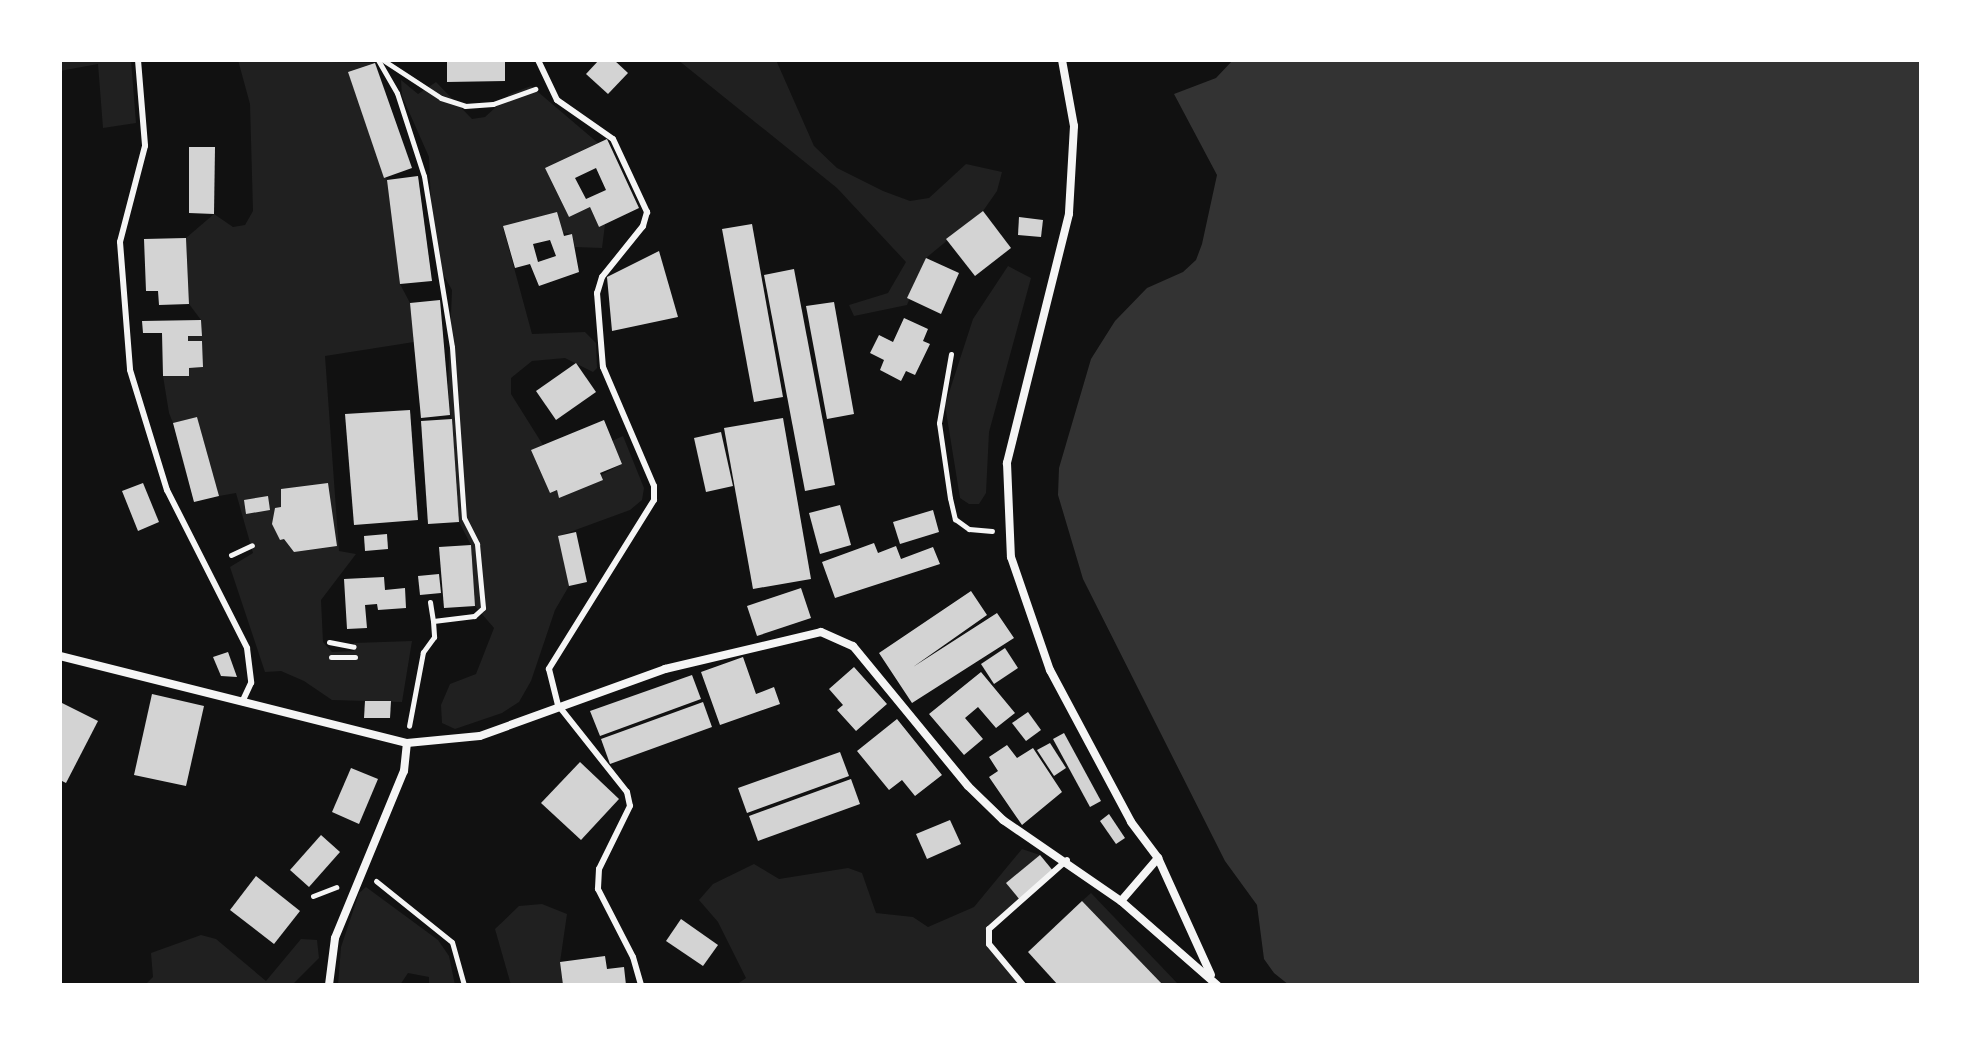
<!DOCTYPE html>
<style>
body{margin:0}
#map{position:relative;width:1981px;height:1045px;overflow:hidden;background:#111;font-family:"Roboto Condensed",sans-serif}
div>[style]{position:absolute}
.green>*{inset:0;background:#202020}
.water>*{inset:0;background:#333}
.building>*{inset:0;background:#d3d3d3}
.path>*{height:5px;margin:-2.5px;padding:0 2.5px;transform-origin:2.5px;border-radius:2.5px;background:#f5f5f5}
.service>*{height:6px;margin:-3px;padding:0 3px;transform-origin:3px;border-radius:3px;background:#f5f5f5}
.minor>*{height:8px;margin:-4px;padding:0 4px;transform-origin:4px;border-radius:4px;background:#f5f5f5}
span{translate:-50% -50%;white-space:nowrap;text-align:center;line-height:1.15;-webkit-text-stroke:8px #fff;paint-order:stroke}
.frame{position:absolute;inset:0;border:62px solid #fff;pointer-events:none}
</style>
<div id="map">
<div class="green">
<i style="clip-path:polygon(60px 60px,131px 60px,136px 123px,103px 128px,98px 64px,60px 71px)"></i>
<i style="clip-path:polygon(238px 60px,375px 63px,348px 72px,387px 180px,400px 284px,410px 303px,414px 342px,325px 356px,339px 551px,356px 554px,321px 600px,323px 642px,332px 652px,354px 651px,354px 643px,412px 641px,402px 702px,332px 700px,304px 681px,281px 671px,265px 672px,230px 567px,253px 553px,236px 493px,219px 496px,197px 417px,173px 423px,169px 413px,163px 376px,189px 376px,189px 368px,203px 367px,202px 341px,188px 341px,188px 336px,202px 336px,201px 320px,189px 304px,186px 238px,214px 214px,233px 227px,245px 225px,253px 211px,250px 104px)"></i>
<i style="clip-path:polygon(678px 60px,776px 60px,814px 146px,837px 168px,883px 191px,910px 201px,929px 198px,966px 164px,1002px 172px,997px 191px,983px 211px,926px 258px,907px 305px,854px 316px,849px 305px,888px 293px,906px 262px,837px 188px)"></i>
<i style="clip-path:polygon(401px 80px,418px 94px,436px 82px,472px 119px,485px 117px,510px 94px,531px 86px,598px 143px,545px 168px,569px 217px,590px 207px,599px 227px,605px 224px,602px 248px,575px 247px,572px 234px,503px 227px,532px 334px,585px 332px,596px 343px,597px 368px,593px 372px,565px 358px,532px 361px,511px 378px,511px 394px,543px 445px,532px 450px,550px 493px,557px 490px,559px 497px,622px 464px,612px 441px,623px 436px,644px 488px,642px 500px,630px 510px,559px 536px,569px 586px,555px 610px,531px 681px,519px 702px,502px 713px,455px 729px,442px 723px,441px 705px,450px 684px,476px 674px,494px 628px,475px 606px,471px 545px,459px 522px,448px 386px,452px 290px,440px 269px,432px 229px,429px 157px,402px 96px)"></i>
<i style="clip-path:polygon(1008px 266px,1031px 278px,989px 432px,986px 493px,979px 504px,969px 504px,960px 498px,945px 405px,973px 319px)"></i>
<i style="clip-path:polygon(1022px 849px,1040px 855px,1020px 900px,989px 929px,989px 944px,1023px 985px,736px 985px,746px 978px,718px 922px,699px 900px,713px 884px,754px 864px,779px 879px,848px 868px,862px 873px,876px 913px,913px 917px,928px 927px,974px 907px)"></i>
<i style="clip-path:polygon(366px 887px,438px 940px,449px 956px,455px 985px,429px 985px,429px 977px,408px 973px,400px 985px,338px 985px,341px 947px,359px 893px)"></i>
<i style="clip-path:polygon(1091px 893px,1179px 985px,1163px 985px,1082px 901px)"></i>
<i style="clip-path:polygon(542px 904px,567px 914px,560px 962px,563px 985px,511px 985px,495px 929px,519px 906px)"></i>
<i style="clip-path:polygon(201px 935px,216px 939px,266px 981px,301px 939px,317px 940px,319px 958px,292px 985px,145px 985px,153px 977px,151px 953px)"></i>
</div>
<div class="water">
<i style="clip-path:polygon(1233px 60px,1921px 60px,1921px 985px,1289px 985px,1274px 973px,1264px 959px,1257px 905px,1225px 861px,1083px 579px,1058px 495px,1059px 468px,1091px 359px,1115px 321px,1147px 288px,1183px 272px,1196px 260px,1202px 244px,1217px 175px,1174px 94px,1216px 78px)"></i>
</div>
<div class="building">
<i style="clip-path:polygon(447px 60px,505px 60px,505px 81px,447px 82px)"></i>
<i style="clip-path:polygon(599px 60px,614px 60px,628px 73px,608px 94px,586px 74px)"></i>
<i style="clip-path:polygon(375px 63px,412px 168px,384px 178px,348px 72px)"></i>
<i style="clip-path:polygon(evenodd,607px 139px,639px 208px,599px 227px,590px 207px,569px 217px,545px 168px,607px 139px,596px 168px,606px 190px,586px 199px,575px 178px,596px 168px)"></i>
<i style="clip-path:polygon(189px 147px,215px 147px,214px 214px,189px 213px)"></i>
<i style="clip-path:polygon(418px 176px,432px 281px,400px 284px,387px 180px)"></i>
<i style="clip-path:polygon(983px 211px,1011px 248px,975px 276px,946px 239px)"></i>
<i style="clip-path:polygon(evenodd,557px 212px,564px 236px,572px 234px,579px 272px,539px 286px,530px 264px,515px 268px,503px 226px,557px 212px,550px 240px,556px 256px,538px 262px,533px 244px,550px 240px)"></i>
<i style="clip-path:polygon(1019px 217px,1043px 220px,1041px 237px,1018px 235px)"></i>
<i style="clip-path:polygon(752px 224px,783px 397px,754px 402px,722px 229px)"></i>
<i style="clip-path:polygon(186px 238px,189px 304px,159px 305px,158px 291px,146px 291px,144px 239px)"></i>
<i style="clip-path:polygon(659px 251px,678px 317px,612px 331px,607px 277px)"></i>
<i style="clip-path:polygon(926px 258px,959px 273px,941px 314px,907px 298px)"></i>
<i style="clip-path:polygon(794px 269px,835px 485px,805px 491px,764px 275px)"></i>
<i style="clip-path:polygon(440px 300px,450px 415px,421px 418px,410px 303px)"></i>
<i style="clip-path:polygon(834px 302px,854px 414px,827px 419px,806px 306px)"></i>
<i style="clip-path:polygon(904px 318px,928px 329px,923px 341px,930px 344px,915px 375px,906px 371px,901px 381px,880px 370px,884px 360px,870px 353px,879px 335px,893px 342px)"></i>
<i style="clip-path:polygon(201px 320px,202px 336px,188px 336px,188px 341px,202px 341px,203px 367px,189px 368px,189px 376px,163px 376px,162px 333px,143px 333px,142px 321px)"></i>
<i style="clip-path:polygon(576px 363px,596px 392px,556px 420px,536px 391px)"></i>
<i style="clip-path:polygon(410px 410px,418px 520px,354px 525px,345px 414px)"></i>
<i style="clip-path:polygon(197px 417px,219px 496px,194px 502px,173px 423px)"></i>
<i style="clip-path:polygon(783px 418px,811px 579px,753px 589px,724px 428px)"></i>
<i style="clip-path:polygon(452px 419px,459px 522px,428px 524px,421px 421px)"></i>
<i style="clip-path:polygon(604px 420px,622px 464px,600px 473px,603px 480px,559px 498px,557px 490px,550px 493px,531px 450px)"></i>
<i style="clip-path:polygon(721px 432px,733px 486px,706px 492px,694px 438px)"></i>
<i style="clip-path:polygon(143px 483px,159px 522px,138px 531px,122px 491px)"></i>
<i style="clip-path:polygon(328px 483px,337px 546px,294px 552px,284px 539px,280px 540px,272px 524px,275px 508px,281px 507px,281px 489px)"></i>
<i style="clip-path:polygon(268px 496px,270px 510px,246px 514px,244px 500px)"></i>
<i style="clip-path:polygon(840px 505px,851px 545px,820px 554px,809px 513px)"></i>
<i style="clip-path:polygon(933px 510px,939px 532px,900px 544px,893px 522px)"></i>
<i style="clip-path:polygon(576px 532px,587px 582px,569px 586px,558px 536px)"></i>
<i style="clip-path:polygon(387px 534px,388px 549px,365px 551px,364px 536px)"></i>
<i style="clip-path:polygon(874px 543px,878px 553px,896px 546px,901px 559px,933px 547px,940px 564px,835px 598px,822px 562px)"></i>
<i style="clip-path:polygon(471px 545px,475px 606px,444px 608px,439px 547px)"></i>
<i style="clip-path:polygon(439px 574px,441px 593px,420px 595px,418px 576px)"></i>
<i style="clip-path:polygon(384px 577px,385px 590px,405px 588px,406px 608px,378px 610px,377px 604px,365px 605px,367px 628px,347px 629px,344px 579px)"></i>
<i style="clip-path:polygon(801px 588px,811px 618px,757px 636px,747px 606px)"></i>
<i style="clip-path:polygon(971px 591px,987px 615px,913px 667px,997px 613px,1014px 638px,912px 703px,879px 653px)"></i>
<i style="clip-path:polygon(1005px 648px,1018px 668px,994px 684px,981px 664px)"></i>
<i style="clip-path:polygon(228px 652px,237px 677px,221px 676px,213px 657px)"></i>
<i style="clip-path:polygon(743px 657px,756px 694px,774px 687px,780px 704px,720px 725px,701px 672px)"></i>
<i style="clip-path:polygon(854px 667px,887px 704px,856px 731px,837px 710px,843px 705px,829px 689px)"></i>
<i style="clip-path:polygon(981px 672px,1015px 713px,996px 728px,978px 707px,965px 718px,983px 739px,964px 755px,929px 714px)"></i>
<i style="clip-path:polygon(692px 675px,701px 699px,600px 736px,590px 711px)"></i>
<i style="clip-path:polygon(152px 694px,204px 706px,186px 786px,134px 775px)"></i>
<i style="clip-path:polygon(365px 701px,391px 701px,390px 718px,364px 718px)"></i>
<i style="clip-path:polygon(60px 702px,98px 721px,66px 783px,60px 780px)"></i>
<i style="clip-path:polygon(703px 702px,712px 727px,610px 764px,601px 739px)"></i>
<i style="clip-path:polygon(1028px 712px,1041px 730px,1026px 741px,1012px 723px)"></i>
<i style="clip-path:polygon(897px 719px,942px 775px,915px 796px,902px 780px,889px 790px,857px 751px)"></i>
<i style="clip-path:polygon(1064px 733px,1101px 801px,1090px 807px,1053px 739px)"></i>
<i style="clip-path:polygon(1050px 743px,1066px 768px,1054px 776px,1037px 750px)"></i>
<i style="clip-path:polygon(1007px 745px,1017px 758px,1033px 748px,1062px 792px,1022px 825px,989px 777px,998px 771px,989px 757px)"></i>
<i style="clip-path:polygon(840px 752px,849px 776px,747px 813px,738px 788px)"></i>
<i style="clip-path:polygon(580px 762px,619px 799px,581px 840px,541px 803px)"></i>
<i style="clip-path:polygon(351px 768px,378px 779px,359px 824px,332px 812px)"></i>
<i style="clip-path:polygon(851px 779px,860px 804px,758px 841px,749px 816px)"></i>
<i style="clip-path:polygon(1109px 814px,1125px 838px,1116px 844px,1100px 821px)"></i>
<i style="clip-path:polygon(950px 820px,961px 844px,927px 859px,916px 834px)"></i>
<i style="clip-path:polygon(321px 835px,340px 852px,309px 887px,290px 870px)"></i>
<i style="clip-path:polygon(1040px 855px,1054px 872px,1020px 900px,1006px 883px)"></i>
<i style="clip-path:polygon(256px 876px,300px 911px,274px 944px,230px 910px)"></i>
<i style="clip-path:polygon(1082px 901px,1163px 985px,1058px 985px,1028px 952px)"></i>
<i style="clip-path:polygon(681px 919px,718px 945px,703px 966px,666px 941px)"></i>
<i style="clip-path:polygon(605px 956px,607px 969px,624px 967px,626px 985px,563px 985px,560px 962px)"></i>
</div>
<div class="path">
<i style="left:378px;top:60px;width:38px;rotate:60deg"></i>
<i style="left:397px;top:93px;width:87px;rotate:72deg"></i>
<i style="left:424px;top:176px;width:173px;rotate:80.7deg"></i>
<i style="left:452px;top:347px;width:171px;rotate:86deg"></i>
<i style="left:464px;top:518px;width:29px;rotate:63deg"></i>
<i style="left:477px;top:544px;width:64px;rotate:84.6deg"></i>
<i style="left:483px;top:608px;width:12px;rotate:138deg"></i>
<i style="left:474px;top:616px;width:41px;rotate:173deg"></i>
<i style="left:433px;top:621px;width:16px;rotate:86deg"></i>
<i style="left:434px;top:637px;width:19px;rotate:126deg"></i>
<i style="left:423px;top:652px;width:75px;rotate:100.7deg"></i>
<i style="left:383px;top:60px;width:69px;rotate:33.2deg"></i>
<i style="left:441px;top:98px;width:25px;rotate:18deg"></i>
<i style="left:465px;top:106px;width:28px;rotate:-4deg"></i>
<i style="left:493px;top:104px;width:45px;rotate:-19.7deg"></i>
<i style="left:951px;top:354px;width:70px;rotate:99.9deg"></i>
<i style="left:939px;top:423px;width:76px;rotate:81.7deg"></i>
<i style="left:950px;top:498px;width:22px;rotate:77deg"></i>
<i style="left:955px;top:519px;width:17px;rotate:36deg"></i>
<i style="left:969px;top:529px;width:23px;rotate:5deg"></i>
<i style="left:231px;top:555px;width:23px;rotate:-25deg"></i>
<i style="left:430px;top:602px;width:19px;rotate:81deg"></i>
<i style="left:329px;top:642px;width:25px;rotate:11deg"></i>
<i style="left:331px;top:657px;width:24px"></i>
<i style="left:376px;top:881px;width:97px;rotate:38.8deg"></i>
<i style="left:452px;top:942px;width:45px;rotate:74.4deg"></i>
<i style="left:313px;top:896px;width:25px;rotate:-21deg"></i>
</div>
<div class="service">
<i style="left:138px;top:60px;width:86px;rotate:85.3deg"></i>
<i style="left:145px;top:146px;width:99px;rotate:104.6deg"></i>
<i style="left:120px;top:242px;width:128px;rotate:85.5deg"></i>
<i style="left:130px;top:370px;width:126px;rotate:72.9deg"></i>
<i style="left:167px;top:490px;width:177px;rotate:63.1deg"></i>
<i style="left:247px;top:648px;width:35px;rotate:83deg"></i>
<i style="left:251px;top:683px;width:21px;rotate:115deg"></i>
<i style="left:538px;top:60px;width:44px;rotate:64.6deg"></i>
<i style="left:557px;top:100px;width:68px;rotate:34.9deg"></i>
<i style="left:613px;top:139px;width:81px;rotate:65deg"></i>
<i style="left:647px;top:212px;width:15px;rotate:106deg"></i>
<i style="left:643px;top:226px;width:65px;rotate:128.8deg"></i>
<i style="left:602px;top:277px;width:17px;rotate:107deg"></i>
<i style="left:597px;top:293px;width:74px;rotate:85.4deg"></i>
<i style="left:603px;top:367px;width:129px;rotate:66.8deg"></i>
<i style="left:654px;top:486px;width:14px;rotate:90deg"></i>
<i style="left:654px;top:500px;width:199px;rotate:121.9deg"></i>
<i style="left:549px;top:669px;width:37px;rotate:76deg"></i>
<i style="left:558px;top:705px;width:111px;rotate:51.6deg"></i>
<i style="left:627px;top:792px;width:14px;rotate:78deg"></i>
<i style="left:630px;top:806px;width:70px;rotate:116.2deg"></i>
<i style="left:599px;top:869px;width:20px;rotate:93deg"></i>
<i style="left:598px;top:889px;width:76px;rotate:62.8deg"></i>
<i style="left:633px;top:957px;width:29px;rotate:74deg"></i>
<i style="left:1023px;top:985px;width:53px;rotate:-129.7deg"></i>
<i style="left:989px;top:944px;width:15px;rotate:-90deg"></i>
<i style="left:989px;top:929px;width:104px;rotate:-41.5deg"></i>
</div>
<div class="minor">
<i style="left:1062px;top:60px;width:67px;rotate:79.7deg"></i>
<i style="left:1074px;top:126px;width:88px;rotate:93.3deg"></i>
<i style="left:1069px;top:214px;width:257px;rotate:104deg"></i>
<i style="left:1007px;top:463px;width:94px;rotate:87.6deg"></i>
<i style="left:1011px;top:557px;width:120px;rotate:71deg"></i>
<i style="left:1050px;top:670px;width:172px;rotate:61.9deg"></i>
<i style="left:1131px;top:822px;width:45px;rotate:53.1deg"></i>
<i style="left:1158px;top:858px;width:128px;rotate:65.6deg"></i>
<i style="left:60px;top:656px;width:358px;rotate:14.1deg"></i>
<i style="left:407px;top:743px;width:73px;rotate:-5.5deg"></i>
<i style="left:480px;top:736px;width:197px;rotate:-19.9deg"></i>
<i style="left:665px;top:669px;width:160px;rotate:-13.3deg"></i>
<i style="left:821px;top:632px;width:35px;rotate:24deg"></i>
<i style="left:853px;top:646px;width:181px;rotate:50.6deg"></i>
<i style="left:968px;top:786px;width:49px;rotate:44.2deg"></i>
<i style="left:1003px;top:820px;width:143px;rotate:34.5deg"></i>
<i style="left:1121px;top:901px;width:128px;rotate:41.2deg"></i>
<i style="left:1121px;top:901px;width:57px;rotate:-49.3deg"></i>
<i style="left:329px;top:985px;width:47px;rotate:-82.7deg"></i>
<i style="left:335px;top:938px;width:181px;rotate:-67.6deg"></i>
<i style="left:404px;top:771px;width:28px;rotate:-84deg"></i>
</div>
<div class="frame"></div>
</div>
